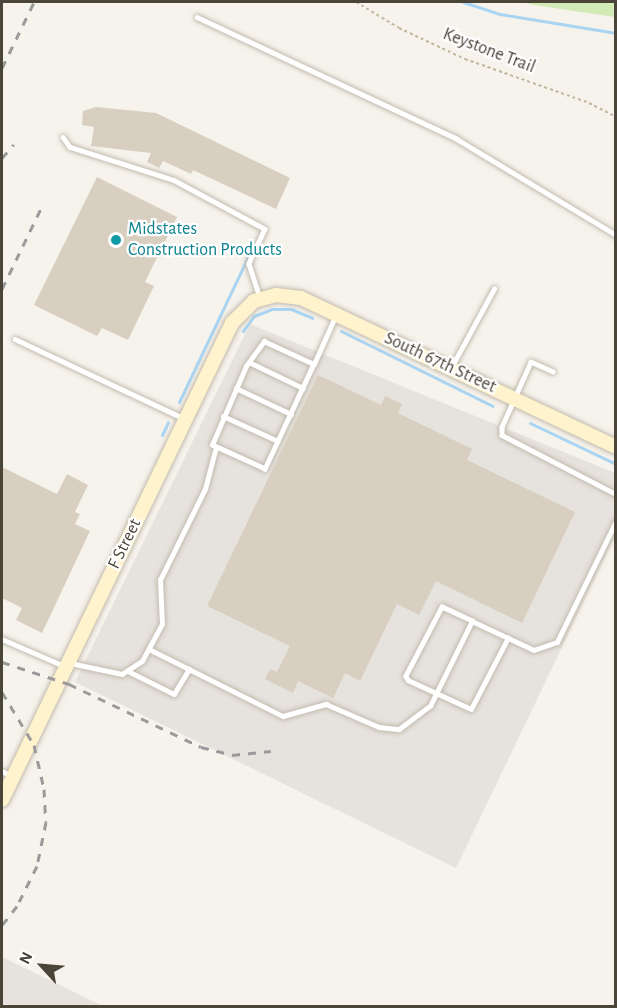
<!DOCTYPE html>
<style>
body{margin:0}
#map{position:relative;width:617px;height:1008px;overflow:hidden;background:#f6f3ec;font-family:"Alegreya Sans",sans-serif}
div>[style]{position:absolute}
.industrial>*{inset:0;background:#e6e2dd}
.green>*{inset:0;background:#d2eab5}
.stream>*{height:3px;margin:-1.5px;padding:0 1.5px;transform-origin:1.5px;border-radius:1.5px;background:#a9d4f2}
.building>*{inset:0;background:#d8cfc1}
.path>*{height:2px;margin-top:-1px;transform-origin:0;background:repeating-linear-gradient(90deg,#c4b79f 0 3px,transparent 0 6px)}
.roads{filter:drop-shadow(0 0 2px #c2bbae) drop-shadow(0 0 2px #c2bbae)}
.lane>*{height:4.5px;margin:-2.25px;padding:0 2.25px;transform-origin:2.25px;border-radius:2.25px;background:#fff}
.secondary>*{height:14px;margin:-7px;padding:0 7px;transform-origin:7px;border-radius:7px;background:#fff3cd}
.rail>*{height:3px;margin-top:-1.5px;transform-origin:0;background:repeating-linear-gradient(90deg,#9a9a9a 0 8px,transparent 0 16px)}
.dots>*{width:16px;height:16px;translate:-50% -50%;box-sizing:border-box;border:3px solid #fff;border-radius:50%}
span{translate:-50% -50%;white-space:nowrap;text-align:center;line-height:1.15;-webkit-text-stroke:4.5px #fff;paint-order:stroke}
.street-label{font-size:18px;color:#4b4439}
.culture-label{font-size:18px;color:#0d838f}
.left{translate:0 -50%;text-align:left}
.frame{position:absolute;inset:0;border:3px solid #4b4439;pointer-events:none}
.north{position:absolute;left:12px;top:936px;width:60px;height:60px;-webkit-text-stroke:4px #fff;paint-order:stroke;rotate:296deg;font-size:16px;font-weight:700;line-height:24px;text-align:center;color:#4b4439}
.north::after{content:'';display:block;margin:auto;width:21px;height:27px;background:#4b4439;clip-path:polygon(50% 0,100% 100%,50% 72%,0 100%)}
</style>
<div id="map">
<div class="industrial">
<i style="clip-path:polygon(250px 324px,615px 473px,615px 537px,456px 868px,75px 682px)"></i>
<i style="clip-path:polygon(2px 957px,103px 1006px,2px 1006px)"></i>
</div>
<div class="green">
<i style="clip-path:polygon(522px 2px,615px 2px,615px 17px,534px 5px)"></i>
</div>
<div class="stream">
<i style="left:463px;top:2px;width:39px;rotate:18deg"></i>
<i style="left:500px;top:14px;width:118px;rotate:9.3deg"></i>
<i style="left:243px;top:331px;width:19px;rotate:-54deg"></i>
<i style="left:254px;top:316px;width:19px;rotate:-21deg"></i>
<i style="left:272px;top:309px;width:19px"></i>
<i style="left:291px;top:309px;width:23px;rotate:23deg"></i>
<i style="left:341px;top:331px;width:169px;rotate:26.3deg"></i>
<i style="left:179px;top:402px;width:161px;rotate:-64.6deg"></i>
<i style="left:530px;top:423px;width:95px;rotate:25.5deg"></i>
<i style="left:162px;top:435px;width:14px;rotate:-65deg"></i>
</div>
<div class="building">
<i style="clip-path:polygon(96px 107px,156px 113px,290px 178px,276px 209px,193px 170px,191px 174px,163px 161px,159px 168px,147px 162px,151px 153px,91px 146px,94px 127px,82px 125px,83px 111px)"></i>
<i style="clip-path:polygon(97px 177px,177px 217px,145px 282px,154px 286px,128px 340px,102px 328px,97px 336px,34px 305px)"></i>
<i style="clip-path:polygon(318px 375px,381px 405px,385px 396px,402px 404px,398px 413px,472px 449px,467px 460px,575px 512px,522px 623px,436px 581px,419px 615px,397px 604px,360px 681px,345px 673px,333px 698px,298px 681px,293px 693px,265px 679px,270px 669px,277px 672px,290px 646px,207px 606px)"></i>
<i style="clip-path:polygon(2px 467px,57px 494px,67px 474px,88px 485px,75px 512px,80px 514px,75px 524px,90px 531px,42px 633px,16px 620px,22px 608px,2px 598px)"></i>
</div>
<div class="path">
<i style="left:356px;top:2px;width:50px;rotate:31.2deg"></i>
<i style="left:399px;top:28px;width:73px;rotate:25.2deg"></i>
<i style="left:465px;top:59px;width:132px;rotate:19.5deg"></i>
<i style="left:589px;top:103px;width:30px;rotate:27deg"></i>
</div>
<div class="roads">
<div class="lane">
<i style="left:197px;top:17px;width:287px;rotate:25.1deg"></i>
<i style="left:457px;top:139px;width:186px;rotate:31.1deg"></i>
<i style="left:63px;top:137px;width:12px;rotate:55deg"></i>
<i style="left:70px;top:147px;width:109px;rotate:17.6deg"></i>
<i style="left:174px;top:180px;width:103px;rotate:28.3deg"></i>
<i style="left:265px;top:229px;width:38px;rotate:115deg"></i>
<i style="left:249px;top:264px;width:36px;rotate:72deg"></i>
<i style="left:15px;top:339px;width:186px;rotate:25.2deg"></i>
<i style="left:249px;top:362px;width:60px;rotate:25.7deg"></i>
<i style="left:314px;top:364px;width:116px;rotate:115deg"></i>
<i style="left:265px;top:469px;width:58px;rotate:-155.6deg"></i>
<i style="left:212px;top:445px;width:86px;rotate:-66.7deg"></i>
<i style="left:246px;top:366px;width:31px;rotate:-54deg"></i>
<i style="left:264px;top:341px;width:55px;rotate:24.7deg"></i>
<i style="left:314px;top:364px;width:51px;rotate:-65.9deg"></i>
<i style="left:452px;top:366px;width:88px;rotate:-61.4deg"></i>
<i style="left:553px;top:372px;width:24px;rotate:-156deg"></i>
<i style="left:531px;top:362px;width:71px;rotate:114deg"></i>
<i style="left:502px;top:427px;width:8px;rotate:90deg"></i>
<i style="left:502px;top:435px;width:128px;rotate:27.4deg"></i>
<i style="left:236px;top:388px;width:61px;rotate:25.3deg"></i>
<i style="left:223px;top:416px;width:60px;rotate:24.4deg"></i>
<i style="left:472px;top:621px;width:33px;rotate:-155deg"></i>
<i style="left:442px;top:607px;width:78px;rotate:117.6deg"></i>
<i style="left:406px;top:676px;width:4px;rotate:63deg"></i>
<i style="left:408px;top:680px;width:69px;rotate:24.7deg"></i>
<i style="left:471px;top:709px;width:80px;rotate:-62.5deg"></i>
<i style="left:2px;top:639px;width:68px;rotate:23.5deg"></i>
<i style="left:149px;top:649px;width:150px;rotate:26.6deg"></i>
<i style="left:283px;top:716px;width:45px;rotate:-15.6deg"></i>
<i style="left:326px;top:704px;width:58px;rotate:23.5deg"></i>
<i style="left:379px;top:727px;width:20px;rotate:6deg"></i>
<i style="left:399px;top:729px;width:39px;rotate:-37deg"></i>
<i style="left:430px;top:706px;width:95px;rotate:-63.7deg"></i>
<i style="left:472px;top:621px;width:68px;rotate:25.1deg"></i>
<i style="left:534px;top:650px;width:24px;rotate:-19deg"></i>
<i style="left:557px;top:642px;width:135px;rotate:-64deg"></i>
<i style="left:70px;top:663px;width:53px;rotate:11.9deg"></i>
<i style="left:122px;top:674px;width:24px;rotate:-33deg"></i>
<i style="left:142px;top:661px;width:42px;rotate:-61.6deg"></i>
<i style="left:162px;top:624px;width:44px;rotate:-92.6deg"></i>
<i style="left:160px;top:580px;width:102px;rotate:-63.7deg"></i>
<i style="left:205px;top:489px;width:43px;rotate:-75.3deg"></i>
<i style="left:128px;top:671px;width:51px;rotate:26.6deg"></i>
<i style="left:174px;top:694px;width:29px;rotate:-59deg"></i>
<i style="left:2px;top:771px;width:9px;rotate:27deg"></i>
</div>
<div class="secondary">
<i style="left:2px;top:800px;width:530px;rotate:-64.26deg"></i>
<i style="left:232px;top:323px;width:31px;rotate:-45deg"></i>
<i style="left:254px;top:301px;width:23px;rotate:-15deg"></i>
<i style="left:276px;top:295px;width:25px;rotate:7deg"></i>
<i style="left:301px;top:298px;width:348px;rotate:25.3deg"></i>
</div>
</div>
<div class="rail">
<i style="left:2px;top:68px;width:73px;rotate:-64.1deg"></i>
<i style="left:2px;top:158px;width:18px;rotate:-49deg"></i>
<i style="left:2px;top:289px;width:94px;rotate:-64.2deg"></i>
<i style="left:2px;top:662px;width:71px;rotate:18.2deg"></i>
<i style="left:69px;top:684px;width:146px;rotate:25.5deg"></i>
<i style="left:201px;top:747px;width:32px;rotate:14deg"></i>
<i style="left:232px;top:755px;width:39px;rotate:-6deg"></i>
<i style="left:2px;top:692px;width:62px;rotate:58.9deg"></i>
<i style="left:34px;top:745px;width:45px;rotate:77.2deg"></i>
<i style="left:44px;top:789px;width:33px;rotate:87deg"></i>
<i style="left:46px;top:822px;width:45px;rotate:101.6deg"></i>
<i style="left:37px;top:866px;width:45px;rotate:116.6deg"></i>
<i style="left:17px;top:906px;width:24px;rotate:128deg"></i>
</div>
<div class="dots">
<i style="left:116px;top:240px;background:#0f9aa8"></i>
</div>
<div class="street-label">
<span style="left:489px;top:51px;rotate:21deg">Keystone Trail</span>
<span style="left:440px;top:363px;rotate:25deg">South 67th Street</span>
<span style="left:125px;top:544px;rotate:-64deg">F Street</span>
</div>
<div class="culture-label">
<span class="left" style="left:128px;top:240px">Midstates<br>Construction Products</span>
</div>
<div class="frame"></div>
<div class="north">N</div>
</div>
